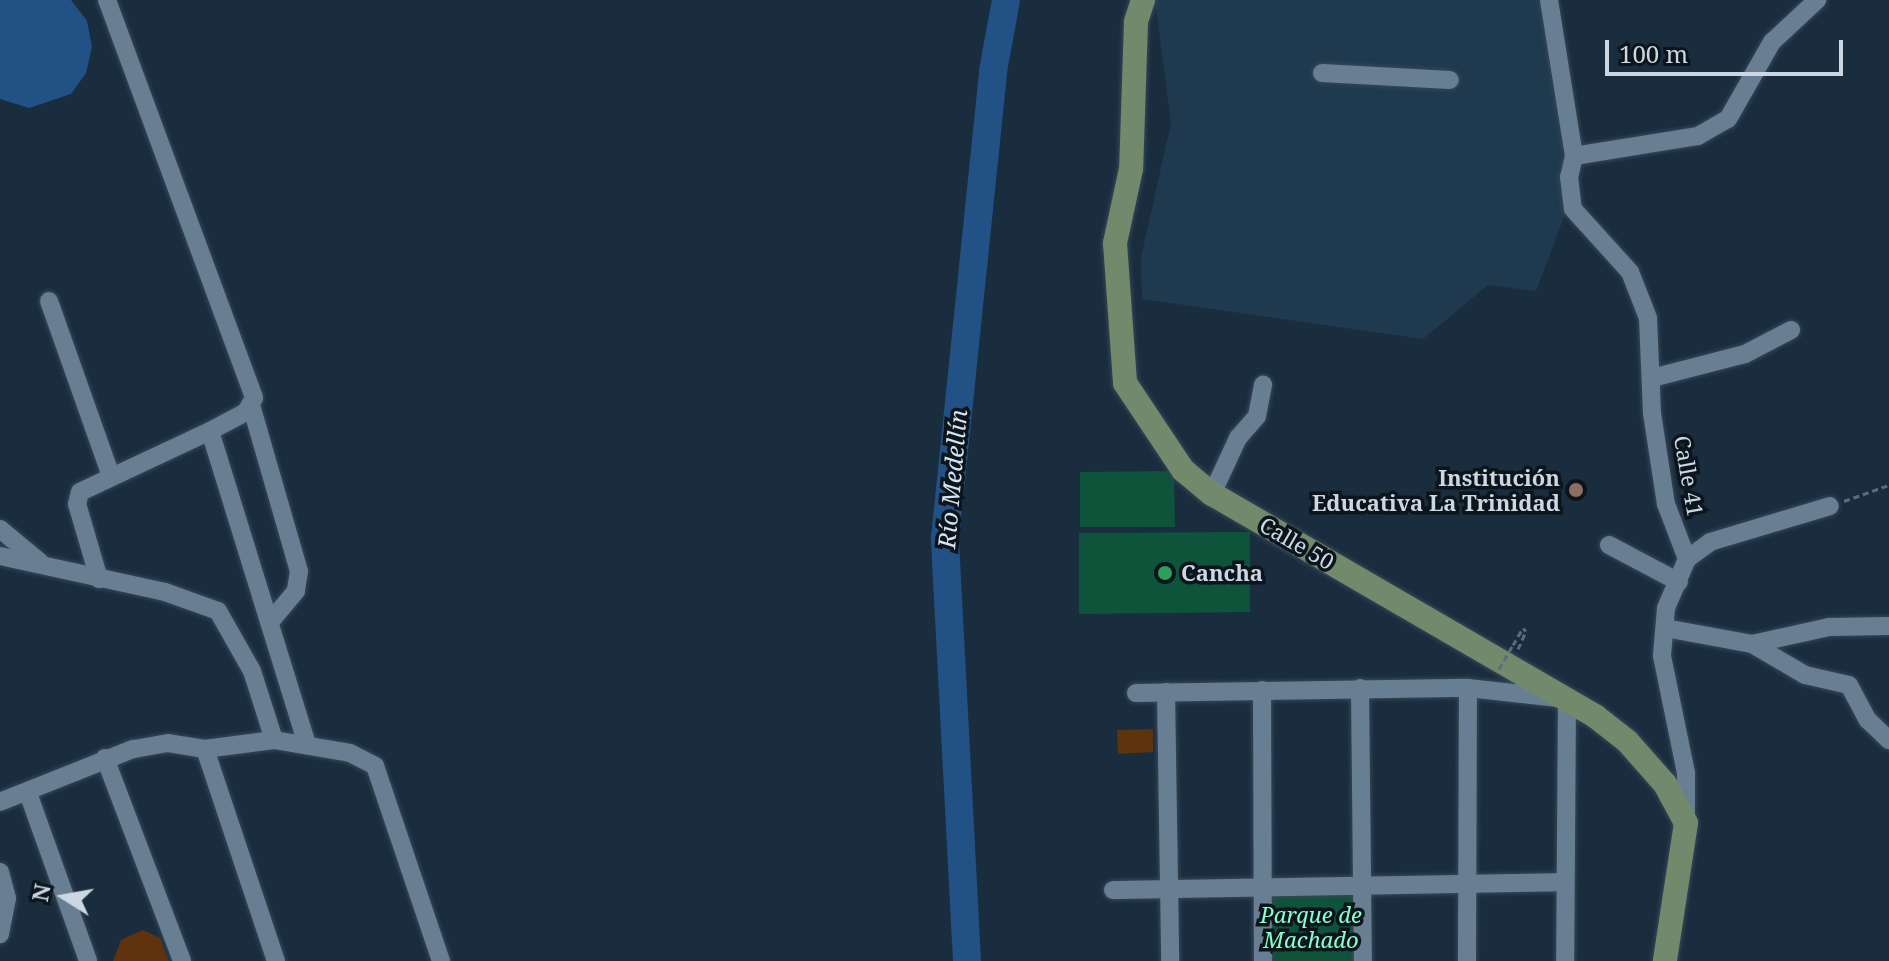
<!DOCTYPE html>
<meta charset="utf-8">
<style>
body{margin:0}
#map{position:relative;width:1889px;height:961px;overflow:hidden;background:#192d3f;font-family:"Noto Serif",serif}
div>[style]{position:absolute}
.built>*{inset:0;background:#1f3a4f}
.green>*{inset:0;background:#0d543a}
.water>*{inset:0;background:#225185}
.river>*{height:28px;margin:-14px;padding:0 14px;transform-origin:14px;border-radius:14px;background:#225185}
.building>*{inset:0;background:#5f330c}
.path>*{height:3px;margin-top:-1.5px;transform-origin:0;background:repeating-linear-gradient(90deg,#5b6c7c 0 6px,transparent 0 10px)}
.roads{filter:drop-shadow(0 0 2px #374756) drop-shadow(0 0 2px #374756)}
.minor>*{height:18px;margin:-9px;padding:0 9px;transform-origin:9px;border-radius:9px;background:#687f93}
.major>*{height:24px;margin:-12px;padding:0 12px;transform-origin:12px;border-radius:12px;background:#72896b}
.path-bridge>*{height:3px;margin-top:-1.5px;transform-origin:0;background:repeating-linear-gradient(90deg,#5b6c7c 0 6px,transparent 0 10px)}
.dots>*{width:22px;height:22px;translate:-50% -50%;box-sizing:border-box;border:4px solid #0c151c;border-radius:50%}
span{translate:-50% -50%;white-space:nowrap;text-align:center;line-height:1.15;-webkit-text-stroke:7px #0c151c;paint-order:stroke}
.street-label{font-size:22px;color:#cbd7e3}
.poi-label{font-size:22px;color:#cbd7e3;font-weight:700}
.right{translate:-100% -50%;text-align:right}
.left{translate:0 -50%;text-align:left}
.park-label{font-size:22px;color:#8afeca;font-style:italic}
.water-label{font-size:24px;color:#d6e3f3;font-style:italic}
.north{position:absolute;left:24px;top:857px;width:80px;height:80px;-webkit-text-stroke:6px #0c151c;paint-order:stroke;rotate:281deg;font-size:22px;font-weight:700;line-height:32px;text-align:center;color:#cbd7e3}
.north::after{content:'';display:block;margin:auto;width:28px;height:36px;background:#cbd7e3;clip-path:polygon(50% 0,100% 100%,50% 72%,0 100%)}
.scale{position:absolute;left:1605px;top:40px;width:238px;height:36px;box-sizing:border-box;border:4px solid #cbd7e3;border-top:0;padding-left:10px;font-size:24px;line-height:28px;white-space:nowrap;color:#cbd7e3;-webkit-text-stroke:6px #0c151c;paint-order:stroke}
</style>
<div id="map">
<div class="built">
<i style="clip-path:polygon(1155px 0,1550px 0,1567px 209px,1536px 291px,1488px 285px,1423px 339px,1142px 299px,1141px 258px,1171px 123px)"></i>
</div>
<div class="green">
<i style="clip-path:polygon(1174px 471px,1175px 527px,1080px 527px,1080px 472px)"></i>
<i style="clip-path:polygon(1250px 532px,1250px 612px,1079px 614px,1079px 533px)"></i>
<i style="clip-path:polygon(1269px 892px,1353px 893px,1353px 961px,1271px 961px)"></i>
</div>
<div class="water">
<i style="clip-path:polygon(0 0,71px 0,87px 21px,92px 47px,86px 73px,71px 94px,29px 108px,0 99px)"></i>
</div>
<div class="river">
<i style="left:967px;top:961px;width:424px;rotate:-93deg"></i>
<i style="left:945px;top:538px;width:469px;rotate:-84.1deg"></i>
<i style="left:993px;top:71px;width:72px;rotate:-79.6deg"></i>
</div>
<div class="building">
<i style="clip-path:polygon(1153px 729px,1153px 752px,1118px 754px,1117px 730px)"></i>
<i style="clip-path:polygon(143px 930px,160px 938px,169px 961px,113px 961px,121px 940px)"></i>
</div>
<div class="path">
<i style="left:1844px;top:501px;width:48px;rotate:-19.6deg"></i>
<i style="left:1513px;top:645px;width:20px;rotate:-60deg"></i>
<i style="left:1523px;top:628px;width:4px;rotate:45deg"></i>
<i style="left:1518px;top:649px;width:20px;rotate:-66deg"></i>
</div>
<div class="roads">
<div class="minor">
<i style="left:107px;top:0;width:424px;rotate:69.7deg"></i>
<i style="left:254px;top:398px;width:16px;rotate:120deg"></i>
<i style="left:246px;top:412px;width:41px;rotate:152.2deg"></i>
<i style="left:210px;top:431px;width:325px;rotate:72.8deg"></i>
<i style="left:1549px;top:0;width:158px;rotate:80.9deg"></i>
<i style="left:1574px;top:156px;width:22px;rotate:103deg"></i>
<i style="left:1569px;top:177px;width:32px;rotate:83deg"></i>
<i style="left:1573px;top:209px;width:85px;rotate:47.9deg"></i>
<i style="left:1630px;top:272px;width:49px;rotate:68.6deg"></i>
<i style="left:1648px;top:318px;width:95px;rotate:87.6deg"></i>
<i style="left:1652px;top:413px;width:92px;rotate:81.3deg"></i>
<i style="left:1666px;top:504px;width:59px;rotate:69.1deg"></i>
<i style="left:1687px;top:559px;width:53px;rotate:113.2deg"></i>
<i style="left:1666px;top:608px;width:48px;rotate:94.8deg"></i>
<i style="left:1662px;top:656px;width:119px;rotate:78.4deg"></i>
<i style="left:1686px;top:773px;width:47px;rotate:90deg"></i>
<i style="left:1322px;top:73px;width:128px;rotate:3.1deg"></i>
<i style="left:1574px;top:156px;width:126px;rotate:-9.2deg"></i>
<i style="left:1698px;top:136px;width:34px;rotate:-30deg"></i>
<i style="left:1728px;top:119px;width:89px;rotate:-60.3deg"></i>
<i style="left:1772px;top:42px;width:62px;rotate:-43deg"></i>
<i style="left:49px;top:301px;width:186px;rotate:70.5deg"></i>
<i style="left:1652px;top:378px;width:96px;rotate:-14.5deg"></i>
<i style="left:1745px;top:354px;width:52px;rotate:-27.6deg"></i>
<i style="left:251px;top:405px;width:173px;rotate:73.9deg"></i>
<i style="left:299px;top:571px;width:20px;rotate:99deg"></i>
<i style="left:296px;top:591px;width:40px;rotate:130deg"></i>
<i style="left:1212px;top:494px;width:62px;rotate:-65.1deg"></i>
<i style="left:1238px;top:438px;width:29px;rotate:-49deg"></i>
<i style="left:1257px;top:416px;width:32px;rotate:-79deg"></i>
<i style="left:0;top:529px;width:52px;rotate:39.5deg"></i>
<i style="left:1609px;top:545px;width:79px;rotate:27.9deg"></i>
<i style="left:0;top:556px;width:169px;rotate:12.3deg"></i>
<i style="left:165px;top:592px;width:56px;rotate:19.7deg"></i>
<i style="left:218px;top:611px;width:69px;rotate:60.5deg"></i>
<i style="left:252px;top:671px;width:72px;rotate:72.3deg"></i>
<i style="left:274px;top:740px;width:70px;rotate:172.6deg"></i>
<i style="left:205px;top:749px;width:37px;rotate:-171deg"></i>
<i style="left:168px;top:743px;width:36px;rotate:170deg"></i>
<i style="left:133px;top:749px;width:143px;rotate:158.3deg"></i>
<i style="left:1687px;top:559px;width:29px;rotate:-36deg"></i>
<i style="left:1710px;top:542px;width:125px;rotate:-16.7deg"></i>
<i style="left:99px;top:579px;width:78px;rotate:-106.3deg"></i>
<i style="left:77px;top:504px;width:12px;rotate:-76deg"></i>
<i style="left:80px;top:492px;width:144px;rotate:-25.1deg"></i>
<i style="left:1665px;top:628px;width:88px;rotate:10.4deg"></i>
<i style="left:1752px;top:644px;width:79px;rotate:-12.4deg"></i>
<i style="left:1829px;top:627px;width:60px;rotate:-1deg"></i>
<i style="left:1752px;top:644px;width:61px;rotate:30.3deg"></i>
<i style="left:1805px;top:675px;width:45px;rotate:12.8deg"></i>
<i style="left:1849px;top:685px;width:40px;rotate:62deg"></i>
<i style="left:1868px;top:720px;width:29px;rotate:44deg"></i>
<i style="left:1360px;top:688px;width:273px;rotate:89.4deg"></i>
<i style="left:1262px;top:690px;width:271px;rotate:89.8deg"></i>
<i style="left:1166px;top:692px;width:269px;rotate:89.1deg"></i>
<i style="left:1136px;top:693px;width:332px;rotate:-0.9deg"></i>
<i style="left:1468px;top:688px;width:100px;rotate:6.3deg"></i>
<i style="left:1567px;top:699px;width:262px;rotate:90.4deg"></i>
<i style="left:274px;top:740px;width:77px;rotate:9.7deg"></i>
<i style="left:350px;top:753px;width:28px;rotate:27deg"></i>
<i style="left:375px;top:766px;width:206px;rotate:71.3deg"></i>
<i style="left:205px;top:749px;width:224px;rotate:71.5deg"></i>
<i style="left:105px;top:758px;width:217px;rotate:69.2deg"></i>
<i style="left:28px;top:793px;width:178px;rotate:70.3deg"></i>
<i style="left:0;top:872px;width:27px;rotate:75deg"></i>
<i style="left:7px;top:898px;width:37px;rotate:101deg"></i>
<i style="left:1113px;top:890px;width:451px;rotate:-1deg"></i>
<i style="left:1467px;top:961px;width:273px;rotate:-89.8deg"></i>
</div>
<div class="major">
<i style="left:1143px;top:0;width:23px;rotate:108deg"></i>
<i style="left:1136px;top:22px;width:147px;rotate:91.9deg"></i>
<i style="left:1131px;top:169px;width:76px;rotate:102.2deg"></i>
<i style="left:1115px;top:243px;width:140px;rotate:85.9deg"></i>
<i style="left:1125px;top:383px;width:105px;rotate:56.3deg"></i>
<i style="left:1183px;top:470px;width:38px;rotate:40deg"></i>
<i style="left:1212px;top:494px;width:443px;rotate:30.1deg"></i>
<i style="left:1595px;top:716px;width:41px;rotate:38deg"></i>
<i style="left:1627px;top:741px;width:57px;rotate:48.5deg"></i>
<i style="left:1665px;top:784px;width:44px;rotate:61.7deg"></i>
<i style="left:1686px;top:823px;width:140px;rotate:98.7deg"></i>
</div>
</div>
<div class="path-bridge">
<i style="left:1499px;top:669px;width:28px;rotate:-60deg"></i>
</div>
<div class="dots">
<i style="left:1576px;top:490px;background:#8d6e63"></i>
<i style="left:1165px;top:573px;background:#2e9e5b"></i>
</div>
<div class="street-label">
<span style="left:1689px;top:476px;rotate:80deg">Calle 41</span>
<span style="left:1297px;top:543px;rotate:30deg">Calle 50</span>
</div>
<div class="poi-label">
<span class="right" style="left:1560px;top:490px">Institución<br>Educativa La Trinidad</span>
<span class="left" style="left:1181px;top:573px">Cancha</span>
</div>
<div class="park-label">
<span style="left:1311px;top:927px">Parque de<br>Machado</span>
</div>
<div class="water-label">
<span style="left:952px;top:479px;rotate:-85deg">Río Medellín</span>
</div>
<div class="north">N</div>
<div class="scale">100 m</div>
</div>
